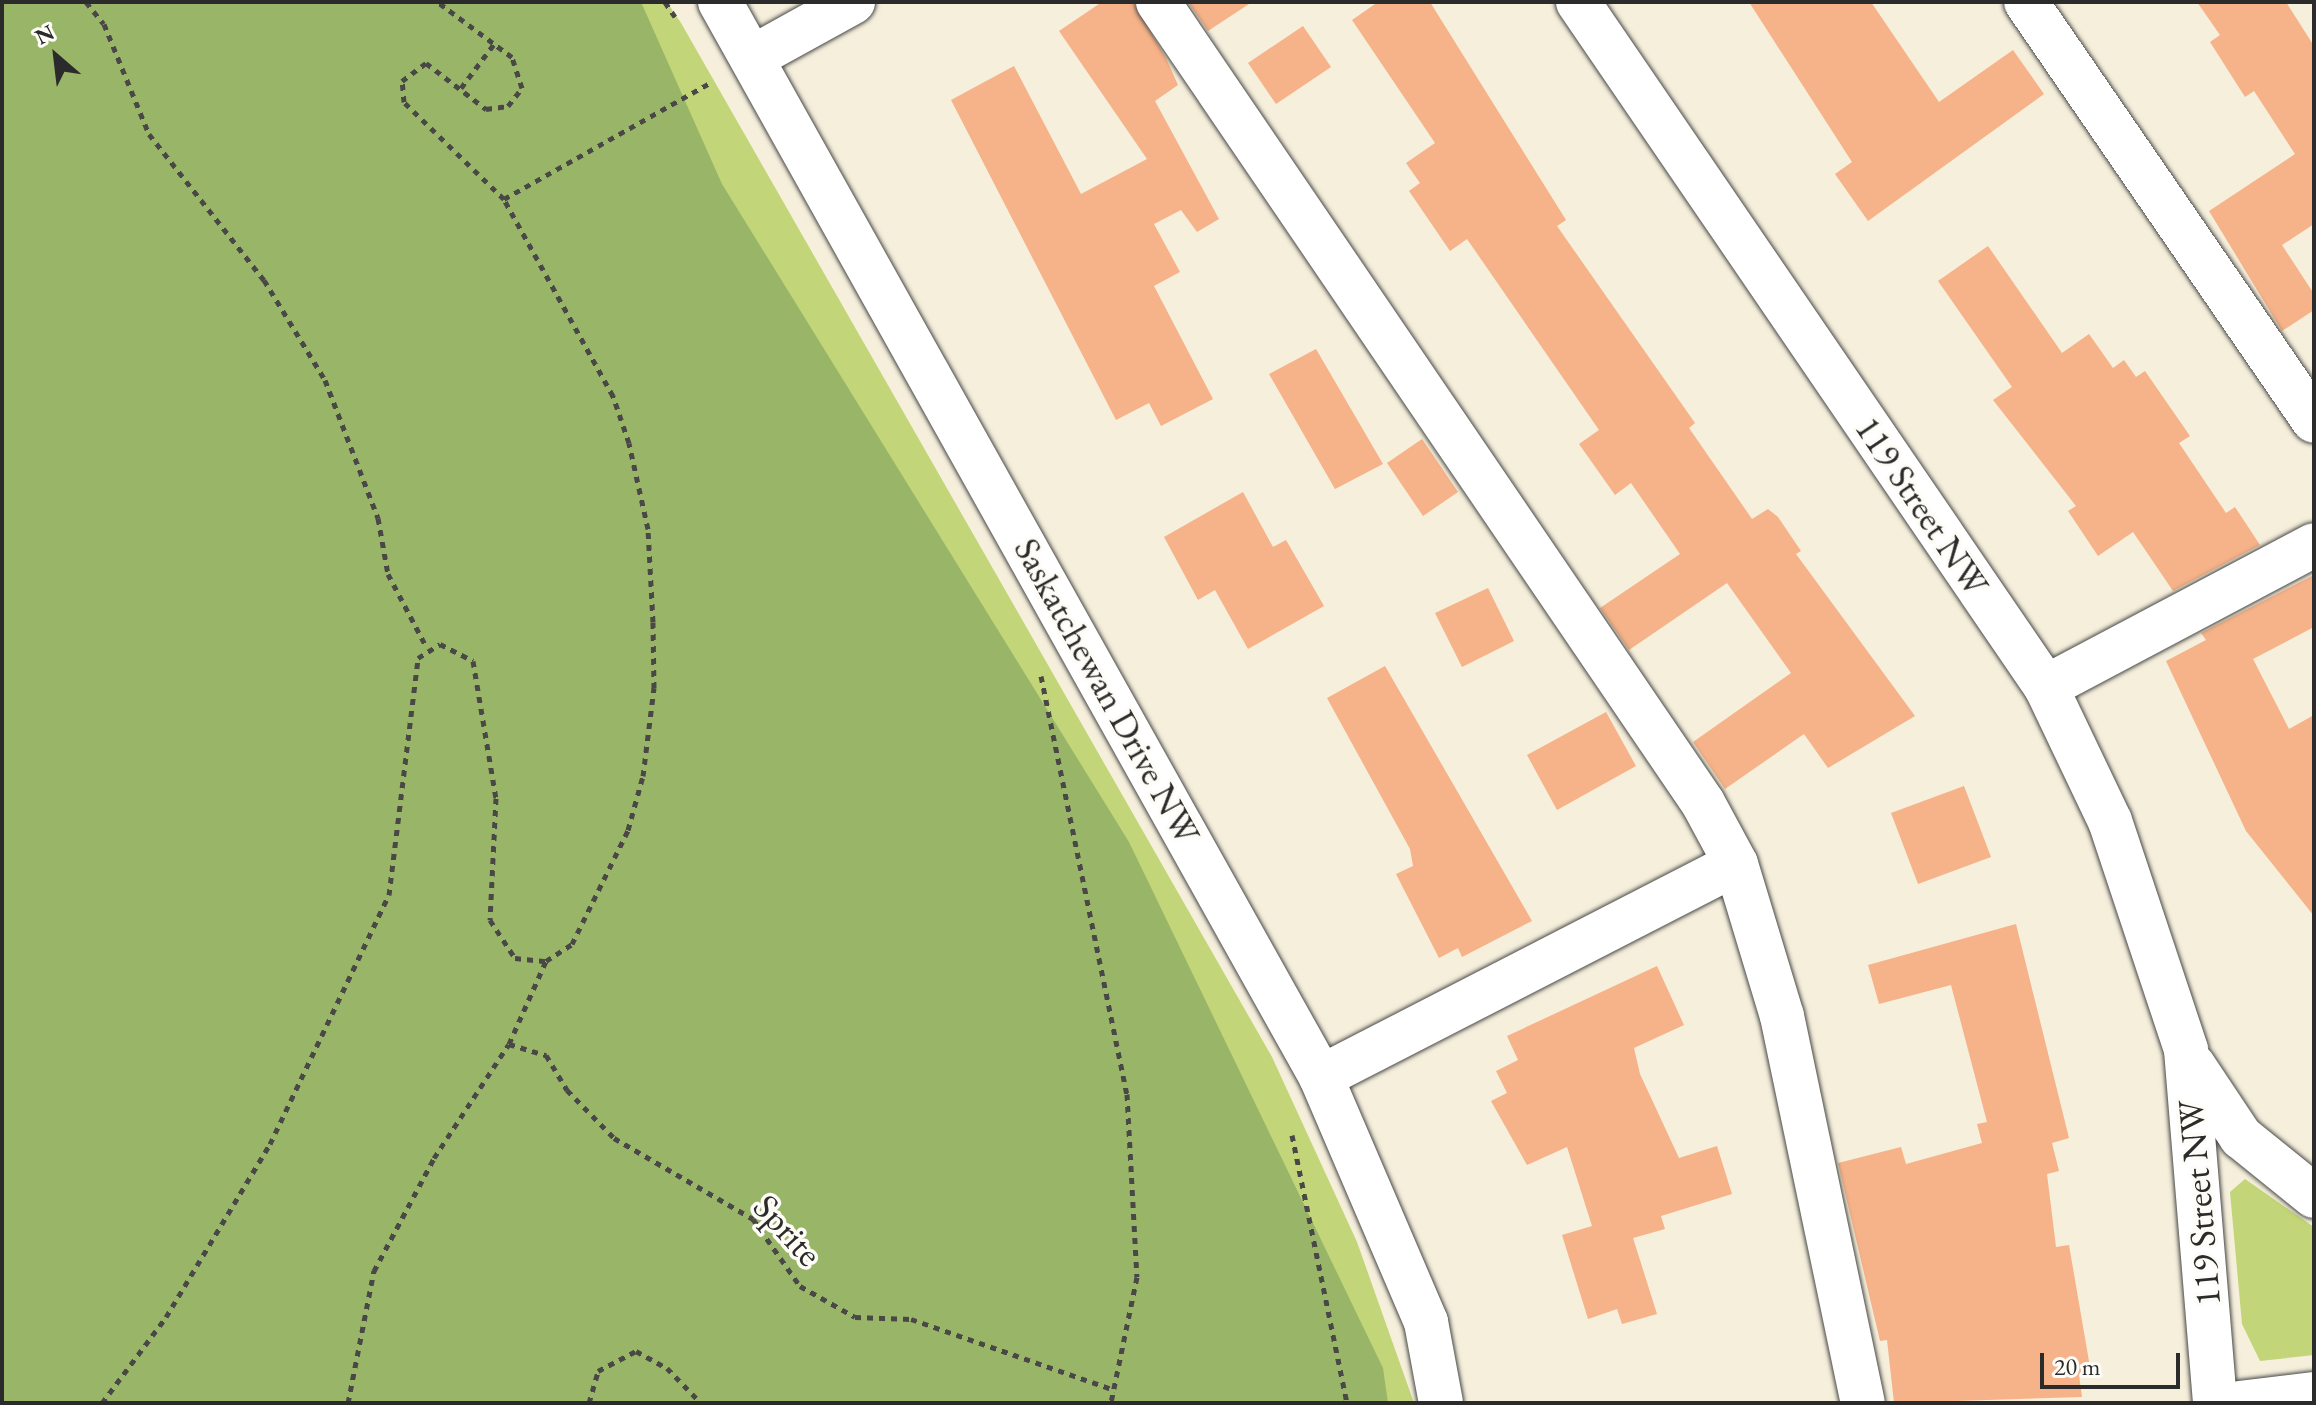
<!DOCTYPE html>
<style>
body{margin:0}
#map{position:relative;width:2316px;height:1405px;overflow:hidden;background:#f5efdc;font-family:"EB Garamond",serif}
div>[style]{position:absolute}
.green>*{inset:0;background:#c2d578}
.forest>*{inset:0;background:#99b668}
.building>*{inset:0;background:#f6b288}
.path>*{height:5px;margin-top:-2.5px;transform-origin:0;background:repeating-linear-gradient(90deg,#494846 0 6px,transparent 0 12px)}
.roads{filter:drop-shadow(0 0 2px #494846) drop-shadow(0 0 2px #494846)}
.minor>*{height:44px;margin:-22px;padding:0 22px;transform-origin:22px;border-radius:22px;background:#fff}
span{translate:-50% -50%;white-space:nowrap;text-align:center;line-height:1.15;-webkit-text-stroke:7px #fdfcf7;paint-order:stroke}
.street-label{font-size:36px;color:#2b2b2b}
.frame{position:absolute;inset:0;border:4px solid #2b2b2b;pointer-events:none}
.north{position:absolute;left:16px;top:16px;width:80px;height:80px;-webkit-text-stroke:6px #fdfcf7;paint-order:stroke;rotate:332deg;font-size:22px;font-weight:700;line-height:32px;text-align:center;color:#2b2b2b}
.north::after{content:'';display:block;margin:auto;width:28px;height:36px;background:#2b2b2b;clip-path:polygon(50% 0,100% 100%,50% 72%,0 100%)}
.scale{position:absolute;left:2040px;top:1353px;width:140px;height:36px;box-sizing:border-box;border:4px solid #2b2b2b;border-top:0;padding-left:10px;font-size:24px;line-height:28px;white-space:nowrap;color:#2b2b2b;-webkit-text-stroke:6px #fdfcf7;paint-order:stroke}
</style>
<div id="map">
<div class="green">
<i style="clip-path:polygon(558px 2px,667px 2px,681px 23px,1272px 1057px,1357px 1242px,1414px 1403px,1077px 1403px)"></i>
<i style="clip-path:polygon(2245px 1179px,2314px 1227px,2314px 1355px,2260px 1361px,2242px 1324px,2230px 1192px)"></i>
</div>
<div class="forest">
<i style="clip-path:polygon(2px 2px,641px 2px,722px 184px,1129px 842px,1383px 1368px,1388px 1403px,2px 1403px)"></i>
</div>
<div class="building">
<i style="clip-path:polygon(1102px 2px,1133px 2px,1166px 58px,1178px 85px,1155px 101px,1219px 219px,1197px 232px,1181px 210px,1154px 224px,1180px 272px,1154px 286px,1213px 399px,1161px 426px,1149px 403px,1116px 420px,951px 100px,1014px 66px,1081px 194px,1147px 159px,1059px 31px)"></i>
<i style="clip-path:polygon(1188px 2px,1252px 2px,1208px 31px)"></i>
<i style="clip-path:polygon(1378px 2px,1430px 2px,1566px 220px,1557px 226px,1695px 423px,1689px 428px,1752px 519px,1768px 509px,1778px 517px,1801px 551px,1796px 554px,1915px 716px,1828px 768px,1804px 734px,1725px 789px,1693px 742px,1791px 673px,1727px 583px,1629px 650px,1600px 608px,1680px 554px,1631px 483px,1615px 495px,1579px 444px,1599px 430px,1467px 239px,1450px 251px,1409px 191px,1420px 183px,1406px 163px,1435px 143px,1352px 20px)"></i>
<i style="clip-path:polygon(1749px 2px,1871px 2px,1939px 102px,2013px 50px,2044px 94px,1868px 221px,1835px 174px,1852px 162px)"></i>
<i style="clip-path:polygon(2197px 2px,2286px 2px,2314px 46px,2314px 224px,2282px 245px,2314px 294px,2314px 310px,2282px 331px,2209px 211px,2295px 154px,2254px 91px,2245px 97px,2210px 42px,2220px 35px)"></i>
<i style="clip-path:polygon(1303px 26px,1331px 67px,1276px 104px,1248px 63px)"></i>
<i style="clip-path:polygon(1988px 246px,2062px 353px,2089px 334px,2113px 368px,2124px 360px,2136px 377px,2145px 371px,2190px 436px,2179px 443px,2226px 513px,2235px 507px,2260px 545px,2173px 591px,2133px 532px,2098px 556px,2068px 511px,2076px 506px,1993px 400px,2012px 387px,1938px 281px)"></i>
<i style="clip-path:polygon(1316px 349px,1383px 464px,1335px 489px,1269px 374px)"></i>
<i style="clip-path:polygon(1422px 439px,1458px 492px,1423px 516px,1387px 463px)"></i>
<i style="clip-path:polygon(1243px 492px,1273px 547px,1286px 540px,1324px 606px,1248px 649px,1215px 590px,1198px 600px,1164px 537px)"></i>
<i style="clip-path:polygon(2314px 575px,2314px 627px,2253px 659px,2289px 729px,2314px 715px,2314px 916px,2246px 831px,2166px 661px,2206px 640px,2201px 633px)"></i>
<i style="clip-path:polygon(1488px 588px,1514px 641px,1462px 667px,1435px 613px)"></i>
<i style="clip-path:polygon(1385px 666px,1532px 921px,1462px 957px,1458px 948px,1439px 958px,1396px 874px,1413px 866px,1410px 849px,1327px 698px)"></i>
<i style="clip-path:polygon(1606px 712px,1636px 766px,1557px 810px,1527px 755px)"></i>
<i style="clip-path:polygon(1964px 786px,1991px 857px,1918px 884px,1891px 813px)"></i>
<i style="clip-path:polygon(2016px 924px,2069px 1138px,2052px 1143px,2059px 1171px,2047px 1174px,2056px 1247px,2069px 1245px,2091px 1373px,2079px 1375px,2082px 1397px,1894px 1403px,1887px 1340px,1880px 1341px,1838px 1163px,1901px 1147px,1906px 1164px,1982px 1143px,1977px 1124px,1987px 1122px,1951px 985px,1879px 1004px,1868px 965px)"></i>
<i style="clip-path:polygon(1657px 966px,1684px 1025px,1634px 1048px,1640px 1074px,1679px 1158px,1717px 1146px,1732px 1194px,1661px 1216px,1665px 1229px,1633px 1238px,1657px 1314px,1622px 1324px,1617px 1309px,1588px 1319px,1562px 1235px,1592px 1226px,1567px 1147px,1527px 1165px,1491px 1101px,1507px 1093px,1496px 1071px,1518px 1060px,1507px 1036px)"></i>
</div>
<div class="path">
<i style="left:86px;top:2px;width:28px;rotate:51deg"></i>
<i style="left:104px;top:24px;width:119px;rotate:67.8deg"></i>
<i style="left:149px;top:134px;width:186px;rotate:51.8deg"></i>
<i style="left:264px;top:280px;width:117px;rotate:58.6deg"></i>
<i style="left:325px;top:380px;width:148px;rotate:69deg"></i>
<i style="left:378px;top:518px;width:57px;rotate:79.9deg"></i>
<i style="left:388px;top:574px;width:84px;rotate:62.2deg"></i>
<i style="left:665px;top:2px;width:18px;rotate:56deg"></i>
<i style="left:461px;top:88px;width:55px;rotate:-53.1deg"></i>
<i style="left:504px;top:199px;width:239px;rotate:-29.4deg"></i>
<i style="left:1041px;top:676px;width:427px;rotate:78.4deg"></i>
<i style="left:1127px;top:1094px;width:183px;rotate:86.9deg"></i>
<i style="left:1137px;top:1277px;width:129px;rotate:101.7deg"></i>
<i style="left:509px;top:1044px;width:39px;rotate:17deg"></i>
<i style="left:546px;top:1055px;width:41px;rotate:59deg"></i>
<i style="left:567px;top:1090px;width:67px;rotate:45.6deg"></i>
<i style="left:614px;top:1138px;width:161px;rotate:30.2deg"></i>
<i style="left:753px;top:1219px;width:82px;rotate:55deg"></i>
<i style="left:800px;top:1286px;width:63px;rotate:29.4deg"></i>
<i style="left:855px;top:1317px;width:56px;rotate:2deg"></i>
<i style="left:911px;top:1319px;width:216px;rotate:19.2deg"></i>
<i style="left:1292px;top:1135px;width:274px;rotate:78.4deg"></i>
<i style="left:102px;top:1403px;width:107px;rotate:-53.3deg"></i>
<i style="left:166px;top:1317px;width:202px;rotate:-59deg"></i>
<i style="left:270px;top:1144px;width:276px;rotate:-64.5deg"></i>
<i style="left:389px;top:895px;width:239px;rotate:-83deg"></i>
<i style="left:418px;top:658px;width:26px;rotate:-32deg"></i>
<i style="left:440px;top:644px;width:37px;rotate:27deg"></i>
<i style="left:473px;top:661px;width:139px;rotate:80.5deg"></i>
<i style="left:496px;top:798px;width:122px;rotate:92.8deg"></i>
<i style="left:490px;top:920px;width:45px;rotate:56.7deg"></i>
<i style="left:515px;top:958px;width:31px;rotate:6deg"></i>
<i style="left:546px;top:961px;width:31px;rotate:-33deg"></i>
<i style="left:572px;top:944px;width:127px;rotate:-63.8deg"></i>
<i style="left:628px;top:830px;width:56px;rotate:-74.5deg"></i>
<i style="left:643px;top:776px;width:89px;rotate:-82.9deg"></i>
<i style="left:654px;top:688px;width:66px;rotate:-90.9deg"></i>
<i style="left:653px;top:622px;width:93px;rotate:-93.1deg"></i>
<i style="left:648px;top:529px;width:88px;rotate:-102.5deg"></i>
<i style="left:629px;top:443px;width:50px;rotate:-108.8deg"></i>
<i style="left:613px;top:396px;width:225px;rotate:-119deg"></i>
<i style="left:504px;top:199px;width:139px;rotate:-135.9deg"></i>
<i style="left:404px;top:102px;width:21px;rotate:-95deg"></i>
<i style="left:402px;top:81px;width:30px;rotate:-37deg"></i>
<i style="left:426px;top:63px;width:76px;rotate:37.5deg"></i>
<i style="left:486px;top:109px;width:22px;rotate:-8deg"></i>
<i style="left:508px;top:106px;width:23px;rotate:-52deg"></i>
<i style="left:522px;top:88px;width:33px;rotate:-108deg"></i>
<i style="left:512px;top:57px;width:92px;rotate:-143.4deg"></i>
<i style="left:348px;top:1403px;width:135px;rotate:-78.9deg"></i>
<i style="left:374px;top:1271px;width:128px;rotate:-62deg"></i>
<i style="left:434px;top:1158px;width:136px;rotate:-56.7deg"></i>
<i style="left:509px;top:1044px;width:91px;rotate:-66deg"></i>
<i style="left:589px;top:1403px;width:33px;rotate:-74deg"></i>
<i style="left:598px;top:1371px;width:43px;rotate:-27.8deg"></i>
<i style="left:636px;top:1351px;width:35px;rotate:29deg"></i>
<i style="left:667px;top:1368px;width:49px;rotate:45.8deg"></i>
</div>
<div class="roads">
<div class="minor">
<i style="left:720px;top:2px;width:1232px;rotate:60.79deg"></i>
<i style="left:1321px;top:1077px;width:267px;rotate:66.8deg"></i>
<i style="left:1426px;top:1322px;width:82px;rotate:79.5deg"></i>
<i style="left:1158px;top:2px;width:969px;rotate:55.77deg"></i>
<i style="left:1703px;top:803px;width:69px;rotate:61.6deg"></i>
<i style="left:1736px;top:864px;width:159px;rotate:73.2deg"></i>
<i style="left:1782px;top:1016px;width:395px;rotate:78.2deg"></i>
<i style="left:1578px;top:2px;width:830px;rotate:55.66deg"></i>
<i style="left:2046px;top:687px;width:148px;rotate:64.5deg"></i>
<i style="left:2110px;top:821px;width:241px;rotate:71.6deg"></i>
<i style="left:2186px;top:1050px;width:354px;rotate:85.3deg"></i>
<i style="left:2026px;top:2px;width:508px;rotate:55.5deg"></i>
<i style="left:755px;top:56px;width:112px;rotate:-28.9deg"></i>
<i style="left:2046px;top:687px;width:303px;rotate:-27.9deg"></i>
<i style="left:2193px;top:1065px;width:87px;rotate:56.3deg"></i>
<i style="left:2241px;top:1137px;width:94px;rotate:38.9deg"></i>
<i style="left:1321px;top:1077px;width:466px;rotate:-27.2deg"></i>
<i style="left:2240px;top:1403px;width:75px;rotate:-6.9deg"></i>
</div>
</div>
<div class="street-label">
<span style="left:1922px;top:506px;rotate:56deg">119 Street NW</span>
<span style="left:1107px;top:691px;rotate:61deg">Saskatchewan Drive NW</span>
<span style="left:2199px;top:1203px;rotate:-95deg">119 Street NW</span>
<span style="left:788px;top:1230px;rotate:48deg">Sprite</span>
</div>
<div class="frame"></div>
<div class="north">N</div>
<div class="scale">20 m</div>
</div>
